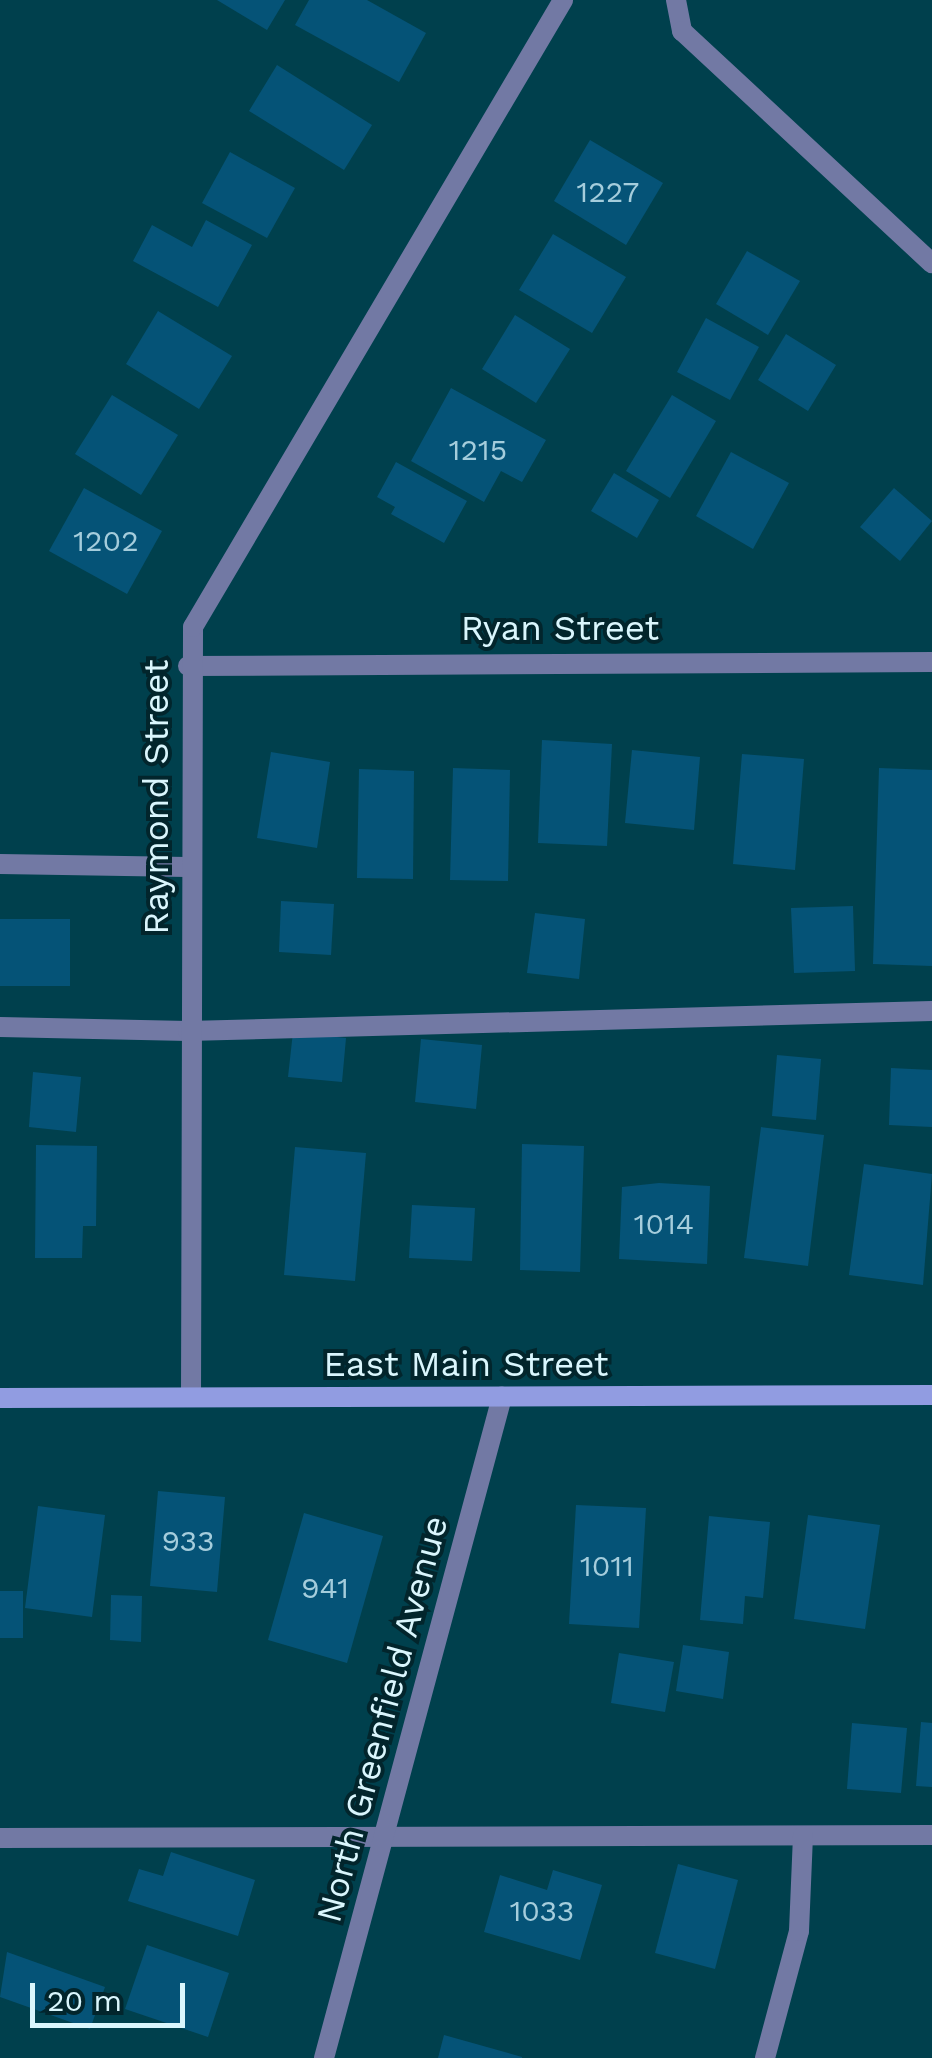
<!DOCTYPE html>
<style>
body{margin:0}
#map{position:relative;width:932px;height:2058px;overflow:hidden;background:#00404d;font-family:"Work Sans",sans-serif}
div>[style]{position:absolute}
.building>*{inset:0;background:#055377}
.lane>*{height:20px;margin:-10px;padding:0 10px;transform-origin:10px;border-radius:10px;background:#7279a4}
.street>*{height:20px;margin:-10px;padding:0 10px;transform-origin:10px;border-radius:10px;background:#7279a4}
.secondary>*{height:20px;margin:-10px;padding:0 10px;transform-origin:10px;border-radius:10px;background:#919ce1}
span{translate:-50% -50%;white-space:nowrap;text-align:center;line-height:1.15;-webkit-text-stroke:8px #02252c;paint-order:stroke}
.number-label{font-size:30px;color:#a5cddc}
.number-label span{-webkit-text-stroke-width:0}
.street-label{font-size:35px;color:#daf6fd}
.scale{position:absolute;left:30px;top:1983px;width:155px;height:45px;box-sizing:border-box;border:5px solid #daf6fd;border-top:0;padding-left:12px;font-size:30px;line-height:35px;white-space:nowrap;color:#daf6fd;-webkit-text-stroke:8px #02252c;paint-order:stroke}
</style>
<div id="map">
<div class="building">
<i style="clip-path:polygon(217px 0,285px 0,267px 30px)"></i>
<i style="clip-path:polygon(309px 0,367px 0,426px 33px,399px 82px,295px 25px)"></i>
<i style="clip-path:polygon(277px 65px,372px 125px,344px 170px,249px 111px)"></i>
<i style="clip-path:polygon(590px 140px,663px 183px,626px 245px,554px 201px)"></i>
<i style="clip-path:polygon(230px 152px,295px 188px,267px 238px,202px 203px)"></i>
<i style="clip-path:polygon(206px 220px,252px 245px,218px 307px,133px 261px,152px 225px,192px 247px)"></i>
<i style="clip-path:polygon(553px 234px,626px 277px,592px 333px,519px 290px)"></i>
<i style="clip-path:polygon(747px 251px,800px 281px,768px 335px,716px 304px)"></i>
<i style="clip-path:polygon(158px 311px,232px 356px,199px 409px,126px 364px)"></i>
<i style="clip-path:polygon(515px 315px,570px 349px,536px 403px,482px 369px)"></i>
<i style="clip-path:polygon(706px 318px,759px 347px,730px 400px,677px 372px)"></i>
<i style="clip-path:polygon(786px 334px,836px 365px,808px 411px,758px 380px)"></i>
<i style="clip-path:polygon(451px 388px,546px 440px,522px 482px,501px 471px,484px 502px,411px 461px)"></i>
<i style="clip-path:polygon(112px 395px,178px 435px,141px 495px,75px 454px)"></i>
<i style="clip-path:polygon(672px 395px,716px 421px,670px 498px,626px 471px)"></i>
<i style="clip-path:polygon(731px 452px,789px 483px,753px 549px,696px 516px)"></i>
<i style="clip-path:polygon(396px 462px,467px 501px,444px 543px,391px 514px,395px 507px,377px 497px)"></i>
<i style="clip-path:polygon(614px 473px,659px 500px,637px 538px,591px 511px)"></i>
<i style="clip-path:polygon(84px 488px,162px 531px,127px 594px,49px 551px)"></i>
<i style="clip-path:polygon(894px 488px,932px 521px,900px 561px,860px 527px)"></i>
<i style="clip-path:polygon(542px 740px,612px 744px,607px 846px,538px 843px)"></i>
<i style="clip-path:polygon(632px 750px,700px 757px,694px 830px,625px 823px)"></i>
<i style="clip-path:polygon(271px 752px,330px 762px,317px 848px,257px 838px)"></i>
<i style="clip-path:polygon(742px 754px,804px 759px,795px 870px,733px 864px)"></i>
<i style="clip-path:polygon(453px 768px,510px 770px,508px 881px,450px 880px)"></i>
<i style="clip-path:polygon(879px 768px,932px 770px,932px 966px,873px 964px)"></i>
<i style="clip-path:polygon(359px 769px,414px 771px,413px 879px,357px 878px)"></i>
<i style="clip-path:polygon(281px 901px,334px 904px,331px 955px,279px 952px)"></i>
<i style="clip-path:polygon(853px 906px,855px 971px,794px 973px,791px 908px)"></i>
<i style="clip-path:polygon(535px 913px,585px 919px,579px 979px,527px 973px)"></i>
<i style="clip-path:polygon(0 919px,70px 919px,70px 986px,0 986px)"></i>
<i style="clip-path:polygon(293px 1032px,346px 1038px,342px 1082px,288px 1077px)"></i>
<i style="clip-path:polygon(421px 1039px,482px 1045px,476px 1109px,415px 1102px)"></i>
<i style="clip-path:polygon(777px 1055px,821px 1059px,816px 1120px,772px 1116px)"></i>
<i style="clip-path:polygon(891px 1068px,932px 1070px,932px 1127px,889px 1125px)"></i>
<i style="clip-path:polygon(33px 1072px,81px 1077px,76px 1132px,29px 1127px)"></i>
<i style="clip-path:polygon(761px 1127px,824px 1135px,808px 1266px,744px 1258px)"></i>
<i style="clip-path:polygon(522px 1144px,584px 1146px,580px 1272px,520px 1270px)"></i>
<i style="clip-path:polygon(36px 1145px,97px 1146px,96px 1226px,83px 1226px,82px 1258px,35px 1258px)"></i>
<i style="clip-path:polygon(295px 1147px,366px 1153px,355px 1281px,284px 1275px)"></i>
<i style="clip-path:polygon(864px 1164px,932px 1174px,923px 1285px,849px 1275px)"></i>
<i style="clip-path:polygon(659px 1183px,710px 1186px,707px 1264px,619px 1259px,622px 1187px)"></i>
<i style="clip-path:polygon(412px 1205px,475px 1208px,472px 1261px,409px 1258px)"></i>
<i style="clip-path:polygon(158px 1491px,225px 1497px,217px 1592px,150px 1586px)"></i>
<i style="clip-path:polygon(576px 1505px,646px 1508px,639px 1628px,569px 1624px)"></i>
<i style="clip-path:polygon(38px 1506px,105px 1515px,92px 1617px,25px 1608px)"></i>
<i style="clip-path:polygon(304px 1513px,383px 1536px,347px 1663px,268px 1640px)"></i>
<i style="clip-path:polygon(808px 1515px,880px 1525px,865px 1629px,794px 1619px)"></i>
<i style="clip-path:polygon(709px 1516px,770px 1522px,763px 1598px,745px 1596px,743px 1624px,700px 1620px)"></i>
<i style="clip-path:polygon(0 1591px,23px 1591px,23px 1638px,0 1638px)"></i>
<i style="clip-path:polygon(111px 1595px,142px 1596px,141px 1642px,110px 1640px)"></i>
<i style="clip-path:polygon(683px 1645px,729px 1652px,723px 1699px,676px 1691px)"></i>
<i style="clip-path:polygon(619px 1653px,674px 1662px,665px 1712px,611px 1703px)"></i>
<i style="clip-path:polygon(921px 1722px,932px 1723px,932px 1787px,916px 1786px)"></i>
<i style="clip-path:polygon(852px 1723px,907px 1728px,901px 1793px,847px 1789px)"></i>
<i style="clip-path:polygon(171px 1852px,255px 1880px,238px 1936px,128px 1901px,139px 1869px,163px 1876px)"></i>
<i style="clip-path:polygon(678px 1864px,738px 1880px,715px 1969px,655px 1953px)"></i>
<i style="clip-path:polygon(553px 1870px,602px 1885px,580px 1960px,484px 1932px,500px 1875px,547px 1890px)"></i>
<i style="clip-path:polygon(147px 1945px,229px 1973px,208px 2037px,125px 2009px)"></i>
<i style="clip-path:polygon(7px 1952px,105px 1987px,90px 2029px,0 1997px)"></i>
<i style="clip-path:polygon(444px 2035px,522px 2057px,522px 2058px,438px 2058px)"></i>
</div>
<div class="lane">
<i style="left:676px;top:0;width:32px;rotate:79deg"></i>
<i style="left:682px;top:31px;width:341px;rotate:42.9deg"></i>
<i style="left:0;top:1027px;width:188px;rotate:1.2deg"></i>
<i style="left:188px;top:1031px;width:744px;rotate:-1.54deg"></i>
<i style="left:0;top:1838px;width:932px;rotate:-0.18deg"></i>
<i style="left:765px;top:2058px;width:131px;rotate:-75deg"></i>
<i style="left:799px;top:1931px;width:95px;rotate:-87.6deg"></i>
</div>
<div class="street">
<i style="left:188px;top:666px;width:744px;rotate:-0.31deg"></i>
<i style="left:0;top:864px;width:187px;rotate:0.9deg"></i>
<i style="left:191px;top:1397px;width:770px;rotate:-89.85deg"></i>
<i style="left:193px;top:627px;width:728px;rotate:-59.45deg"></i>
<i style="left:324px;top:2058px;width:685px;rotate:-74.93deg"></i>
</div>
<div class="secondary">
<i style="left:0;top:1398px;width:932px;rotate:-0.18deg"></i>
</div>
<div class="number-label">
<span style="left:608px;top:192px">1227</span>
<span style="left:478px;top:450px">1215</span>
<span style="left:106px;top:541px">1202</span>
<span style="left:664px;top:1224px">1014</span>
<span style="left:188px;top:1541px">933</span>
<span style="left:607px;top:1566px">1011</span>
<span style="left:325px;top:1588px">941</span>
<span style="left:542px;top:1911px">1033</span>
</div>
<div class="street-label">
<span style="left:560px;top:628px">Ryan Street</span>
<span style="left:156px;top:797px;rotate:-90deg">Raymond Street</span>
<span style="left:466px;top:1364px">East Main Street</span>
<span style="left:382px;top:1719px;rotate:-75deg">North Greenfield Avenue</span>
</div>
<div class="scale">20 m</div>
</div>
